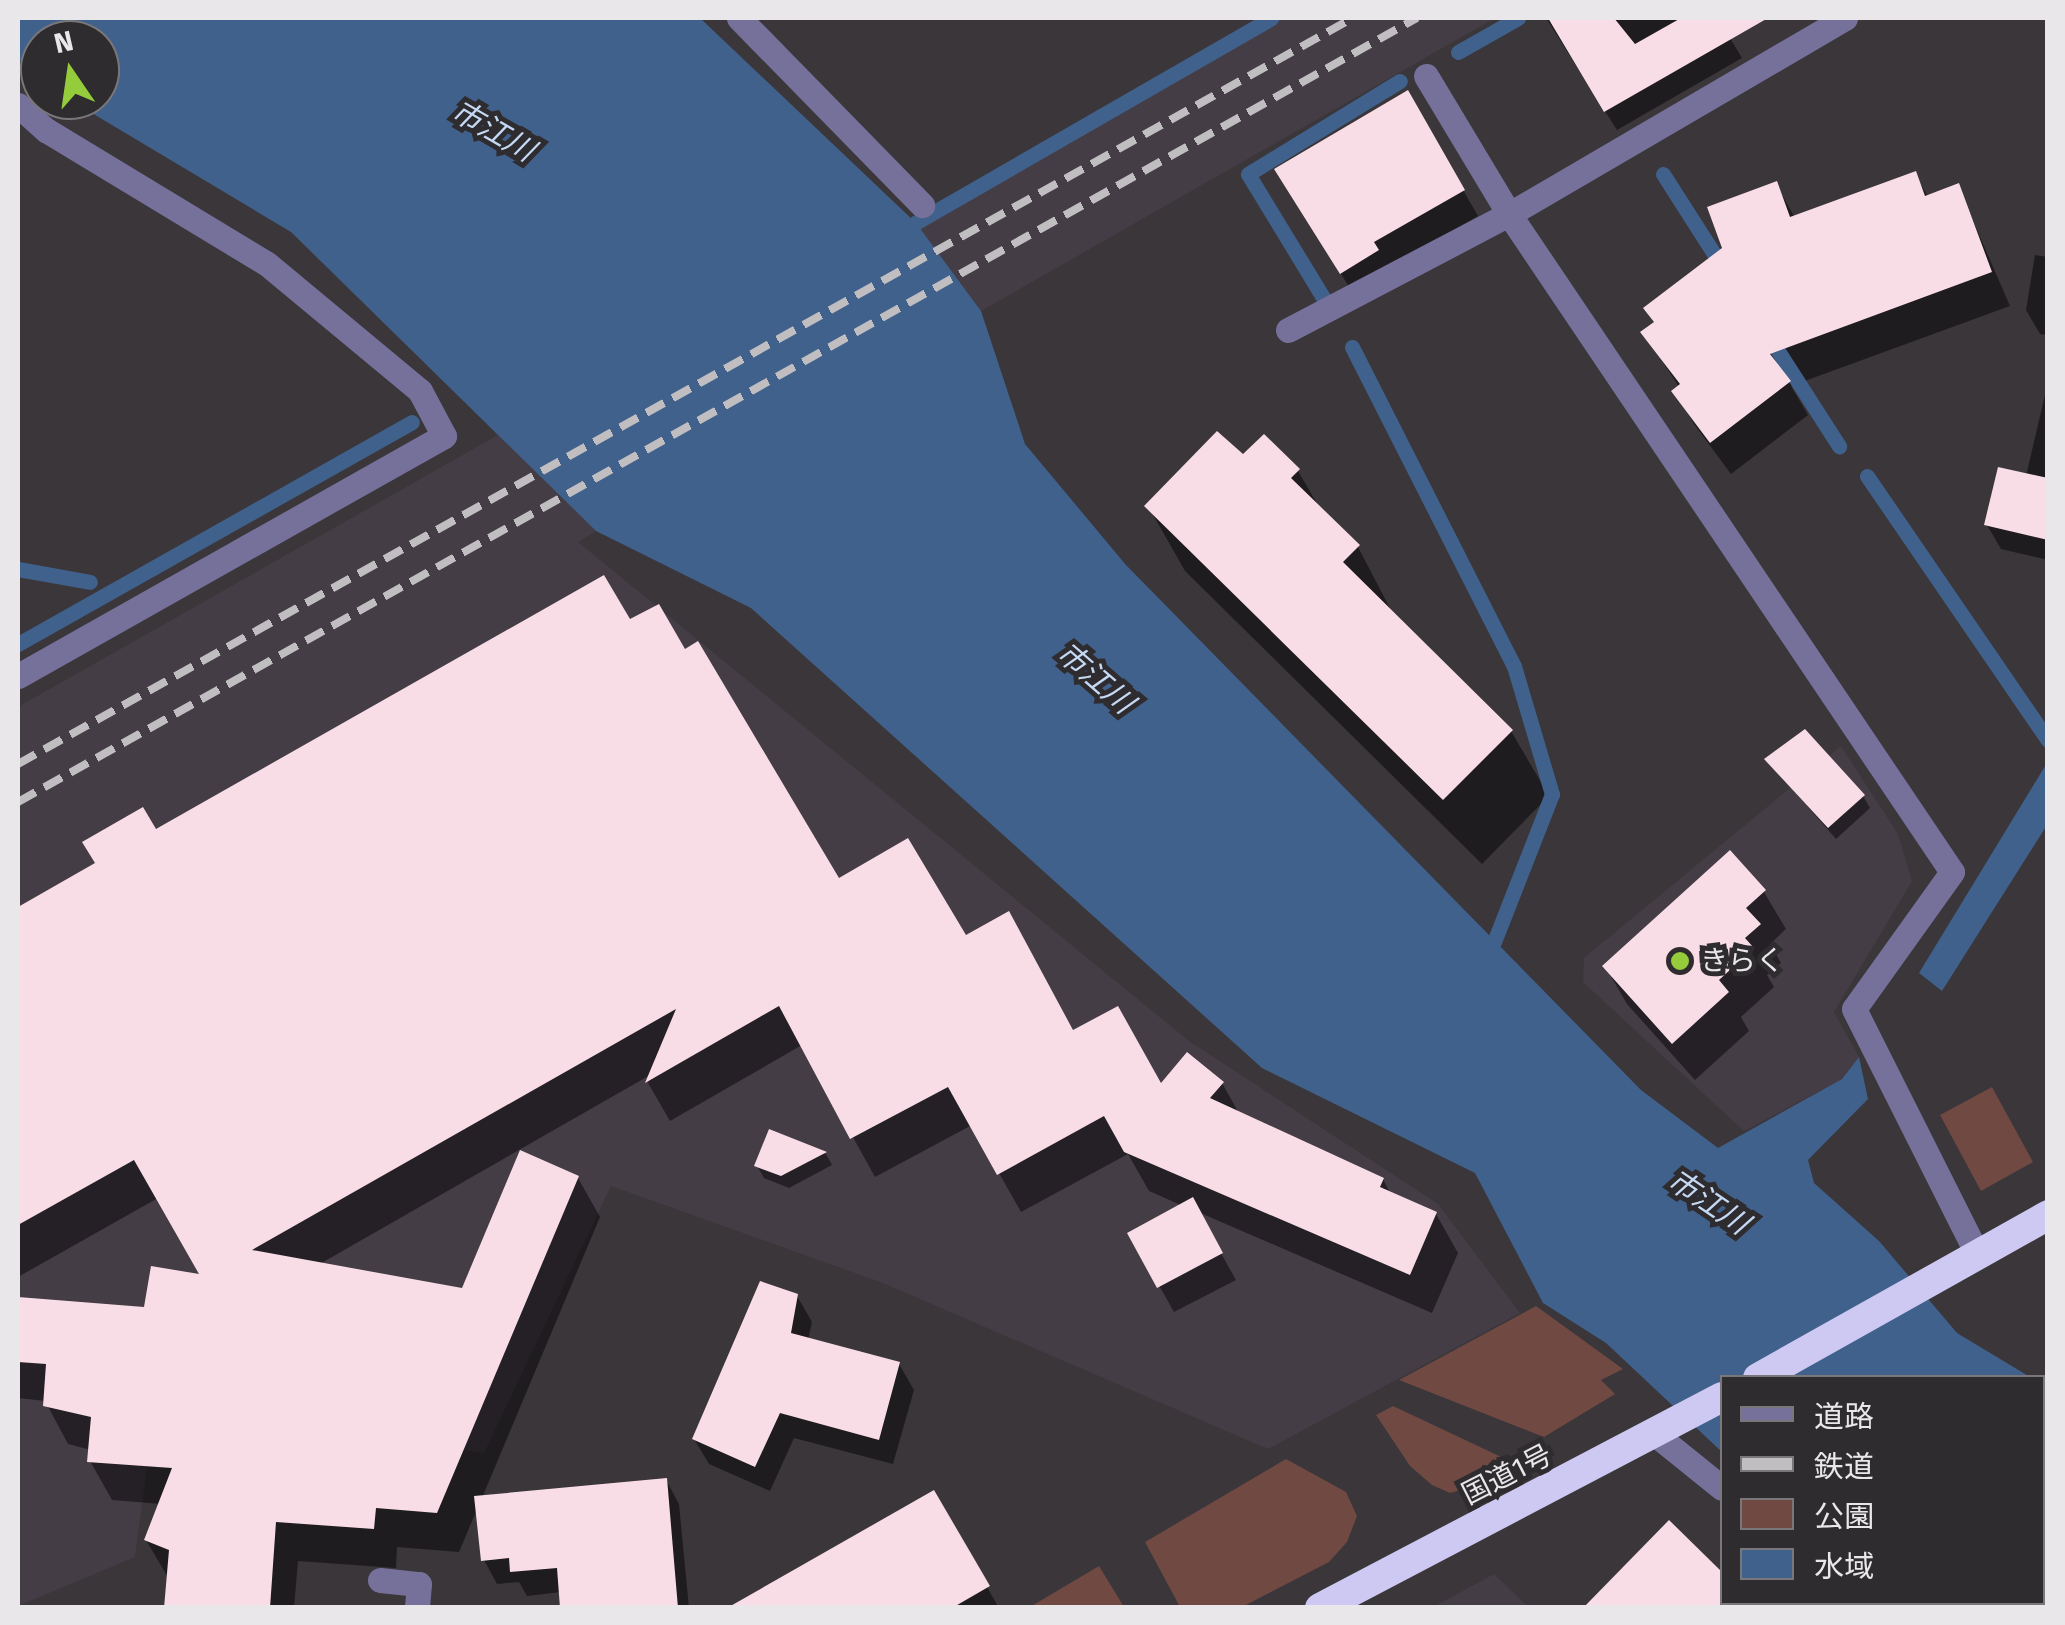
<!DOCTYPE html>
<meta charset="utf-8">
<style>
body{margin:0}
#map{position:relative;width:2065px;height:1625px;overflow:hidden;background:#3a363a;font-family:"Fira Sans","Noto Sans JP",sans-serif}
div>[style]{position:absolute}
.built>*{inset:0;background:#453d46}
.green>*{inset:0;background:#704943}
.water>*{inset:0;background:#40618c}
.shadow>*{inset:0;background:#0007}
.stream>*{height:15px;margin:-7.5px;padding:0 7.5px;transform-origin:7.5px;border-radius:7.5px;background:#40618c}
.building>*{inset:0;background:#f9dde6}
.minor>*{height:25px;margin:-12.5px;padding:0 12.5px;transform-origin:12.5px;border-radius:12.5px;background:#76719b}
.highway>*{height:30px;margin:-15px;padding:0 15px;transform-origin:15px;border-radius:15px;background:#cdc9f2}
.rail>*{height:8px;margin-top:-4px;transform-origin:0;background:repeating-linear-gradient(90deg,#c0bec0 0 20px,transparent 0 30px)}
.dots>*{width:28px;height:28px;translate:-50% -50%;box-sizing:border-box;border:5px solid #2f2c30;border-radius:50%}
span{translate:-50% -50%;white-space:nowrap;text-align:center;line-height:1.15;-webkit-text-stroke:10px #2f2c30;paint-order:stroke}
.poi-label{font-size:28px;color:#e9e7e9}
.left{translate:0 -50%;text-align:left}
.street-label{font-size:28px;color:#e9e7e9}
.water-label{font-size:30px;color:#c5d9f5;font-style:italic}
.frame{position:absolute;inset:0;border:20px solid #e9e7e9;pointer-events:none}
.legend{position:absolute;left:1720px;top:1375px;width:325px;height:230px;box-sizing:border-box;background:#2f2c30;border:2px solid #79777a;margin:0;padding:12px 18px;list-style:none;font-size:30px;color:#e9e7e9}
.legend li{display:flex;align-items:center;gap:20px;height:50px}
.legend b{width:50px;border:2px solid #79777a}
.north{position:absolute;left:20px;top:20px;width:100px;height:100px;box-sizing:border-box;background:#2f2c30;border:2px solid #79777a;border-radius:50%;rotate:347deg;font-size:28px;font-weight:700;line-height:40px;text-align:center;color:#e9e7e9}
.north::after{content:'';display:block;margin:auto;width:35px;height:45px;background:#95cc3b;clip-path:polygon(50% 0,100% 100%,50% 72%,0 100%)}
</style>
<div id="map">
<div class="built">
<i style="clip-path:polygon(1276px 18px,1495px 18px,981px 311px,916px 223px)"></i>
<i style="clip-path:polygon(498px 435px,596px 531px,578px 542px,1189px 1041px,1438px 1204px,1520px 1313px,1268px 1449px,883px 1283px,611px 1186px,484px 1453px,156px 1398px,135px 1557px,18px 1606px,18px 707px)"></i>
<i style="clip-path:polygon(1841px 746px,1898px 834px,1912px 881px,1834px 1012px,1859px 1057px,1842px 1079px,1744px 1131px,1583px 982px,1584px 958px)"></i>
<i style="clip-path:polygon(1494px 1574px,1528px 1607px,1433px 1607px)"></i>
</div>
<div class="green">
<i style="clip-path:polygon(1992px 1087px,2033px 1162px,1981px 1191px,1940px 1115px)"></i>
<i style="clip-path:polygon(1536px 1306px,1623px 1369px,1601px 1380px,1615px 1394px,1544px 1437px,1399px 1380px)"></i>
<i style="clip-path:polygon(1393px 1406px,1514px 1463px,1471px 1487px,1450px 1493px,1432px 1485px,1410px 1466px,1376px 1415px)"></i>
<i style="clip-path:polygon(1286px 1459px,1346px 1492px,1357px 1516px,1347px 1542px,1329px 1562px,1242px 1607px,1180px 1607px,1145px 1542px)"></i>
<i style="clip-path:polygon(1099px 1566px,1124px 1607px,1030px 1607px)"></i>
</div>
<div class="water">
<i style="clip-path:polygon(18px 18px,700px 18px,916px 223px,981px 311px,1025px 444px,1126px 565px,1641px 1090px,1718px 1148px,1842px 1079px,1859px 1057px,1868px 1099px,1808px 1160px,1814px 1183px,1879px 1241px,1957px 1333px,2030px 1377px,1722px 1378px,1722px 1452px,1606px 1343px,1543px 1303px,1475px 1173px,1262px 1068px,751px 608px,596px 531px,291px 232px,70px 100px,100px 100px,100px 40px,40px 40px,40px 76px,18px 59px)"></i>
<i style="clip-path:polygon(2047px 763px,2047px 825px,1942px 991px,1919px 973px)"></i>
<i style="clip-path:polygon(2043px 1384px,2047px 1607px,1932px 1607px,1925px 1603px,2042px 1602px)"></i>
</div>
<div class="shadow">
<i style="clip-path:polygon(1546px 18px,1741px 18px,1724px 28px,1742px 58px,1617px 130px)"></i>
<i style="clip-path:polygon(1407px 93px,1478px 216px,1387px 269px,1356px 298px,1292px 195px)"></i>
<i style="clip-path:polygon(1915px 174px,1928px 197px,1958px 186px,2010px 306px,1791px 386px,1808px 415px,1731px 474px,1694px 424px,1674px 391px,1679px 387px,1644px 333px,1655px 324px,1646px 309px,1725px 249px,1776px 184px,1795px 218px)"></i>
<i style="clip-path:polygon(2035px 255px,2048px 257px,2048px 335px,2040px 334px,2026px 310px)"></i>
<i style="clip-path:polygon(2048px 382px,2048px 560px,2001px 549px,1987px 525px,2026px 476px)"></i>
<i style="clip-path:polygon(1243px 457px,1298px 471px,1322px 512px,1358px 547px,1393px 614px,1511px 731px,1549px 796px,1482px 864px,1185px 571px,1148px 506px)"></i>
<i style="clip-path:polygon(629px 623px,684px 652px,838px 881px,965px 938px,1073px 1032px,1161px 1087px,1222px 1083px,1240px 1115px,1383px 1179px,1391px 1195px,1436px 1214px,1458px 1253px,1432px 1313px,1198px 1212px,1236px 1280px,1174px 1312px,1130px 1234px,1183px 1206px,1149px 1191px,1128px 1154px,1021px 1212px,972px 1125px,875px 1177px,802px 1045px,670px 1121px,648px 1083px,652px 1074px,318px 1265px,464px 1291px,578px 1178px,600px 1217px,482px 1498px,666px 1480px,679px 1504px,689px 1608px,563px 1608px,561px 1592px,527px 1596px,519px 1582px,497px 1584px,484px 1560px,478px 1507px,459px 1552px,397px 1547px,396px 1568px,298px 1561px,294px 1608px,166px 1608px,169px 1579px,146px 1540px,161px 1504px,112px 1500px,90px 1461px,91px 1450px,68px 1444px,45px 1401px,18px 1398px,18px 1299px,146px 1310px,204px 1277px,158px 1198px,18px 1277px,18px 910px,155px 832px)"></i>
<i style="clip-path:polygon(1767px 760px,1863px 796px,1870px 808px,1836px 839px)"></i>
<i style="clip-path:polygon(1730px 854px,1764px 892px,1786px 929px,1770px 944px,1781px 963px,1767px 975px,1774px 987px,1741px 1017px,1749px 1031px,1695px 1080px,1627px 1004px,1605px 966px)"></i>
<i style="clip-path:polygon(771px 1132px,826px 1154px,832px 1165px,789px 1188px,764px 1178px,757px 1166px)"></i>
<i style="clip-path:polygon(797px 1296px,812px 1322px,808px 1340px,899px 1364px,914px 1390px,893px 1464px,794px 1438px,770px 1491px,709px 1464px,694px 1439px)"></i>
<i style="clip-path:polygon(933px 1493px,999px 1608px,790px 1608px)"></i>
<i style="clip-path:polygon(1669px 1524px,1722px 1576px,1722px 1602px,1833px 1608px,1594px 1608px)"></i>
</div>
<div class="stream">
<i style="left:1458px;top:52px;width:69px;rotate:-29.5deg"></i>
<i style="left:1663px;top:174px;width:112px;rotate:57.4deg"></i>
<i style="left:915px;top:223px;width:411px;rotate:-29.9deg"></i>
<i style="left:1324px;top:299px;width:146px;rotate:-121.3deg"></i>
<i style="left:1248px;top:174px;width:178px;rotate:-31.5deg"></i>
<i style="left:1769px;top:337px;width:130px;rotate:57.3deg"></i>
<i style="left:1352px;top:347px;width:358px;rotate:63.1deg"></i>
<i style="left:1514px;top:666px;width:134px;rotate:73.5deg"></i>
<i style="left:1552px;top:794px;width:159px;rotate:111.4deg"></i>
<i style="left:1867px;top:476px;width:320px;rotate:55.6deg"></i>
<i style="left:18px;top:569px;width:73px;rotate:10.2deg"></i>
<i style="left:18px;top:644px;width:452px;rotate:-29.4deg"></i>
</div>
<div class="building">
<i style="clip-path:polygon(1548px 18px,1614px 18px,1635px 44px,1681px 18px,1768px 18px,1604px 112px)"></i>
<i style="clip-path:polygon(1408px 90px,1465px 190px,1374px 242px,1379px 250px,1340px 274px,1274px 169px)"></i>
<i style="clip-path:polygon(1916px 171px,1925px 196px,1959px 183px,1992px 272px,1770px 354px,1791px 381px,1710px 443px,1671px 391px,1680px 384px,1640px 332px,1654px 322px,1643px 308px,1722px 248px,1707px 207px,1777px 181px,1790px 217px)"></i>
<i style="clip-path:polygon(1217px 431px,1243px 454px,1264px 434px,1300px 469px,1291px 478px,1360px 545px,1343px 562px,1513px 730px,1443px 800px,1144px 506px)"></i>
<i style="clip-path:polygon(1998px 467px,2048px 478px,2048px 540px,1984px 525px)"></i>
<i style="clip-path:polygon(604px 575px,630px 619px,659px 604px,685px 649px,698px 641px,839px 878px,908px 838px,966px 935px,1009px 911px,1073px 1030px,1118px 1006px,1161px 1083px,1187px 1052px,1224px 1082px,1210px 1098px,1384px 1178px,1380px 1187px,1437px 1212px,1410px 1275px,1124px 1152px,1104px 1116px,997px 1175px,948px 1087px,850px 1139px,779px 1006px,645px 1083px,676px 1009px,252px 1250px,462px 1288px,520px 1150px,579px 1176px,437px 1513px,376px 1508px,374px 1529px,276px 1522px,270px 1608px,164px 1608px,169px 1550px,144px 1540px,172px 1468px,87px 1462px,91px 1417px,43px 1406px,46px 1364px,18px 1362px,18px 1297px,144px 1307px,151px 1266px,199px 1274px,134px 1160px,18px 1225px,18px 907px,95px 863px,82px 842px,143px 807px,156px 829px)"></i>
<i style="clip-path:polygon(1805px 729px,1865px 795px,1828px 828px,1764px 759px)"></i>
<i style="clip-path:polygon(1730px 850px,1766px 890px,1746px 908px,1761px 924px,1745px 938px,1754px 948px,1719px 980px,1729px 992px,1672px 1044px,1602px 966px)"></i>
<i style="clip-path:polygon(769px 1129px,827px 1152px,781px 1176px,754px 1166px)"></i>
<i style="clip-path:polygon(1193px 1197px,1223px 1253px,1157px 1288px,1127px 1233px)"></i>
<i style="clip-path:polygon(760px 1281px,798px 1294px,791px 1333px,900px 1362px,879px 1440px,780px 1413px,755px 1467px,692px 1439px)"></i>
<i style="clip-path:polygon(667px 1478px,678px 1608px,560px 1608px,557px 1568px,510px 1572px,509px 1558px,481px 1561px,474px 1496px)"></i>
<i style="clip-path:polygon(934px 1490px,990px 1586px,952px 1608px,727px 1608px)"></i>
<i style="clip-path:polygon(1669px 1520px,1722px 1572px,1722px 1608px,1583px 1608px)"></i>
</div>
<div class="minor">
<i style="left:739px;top:18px;width:262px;rotate:45.6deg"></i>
<i style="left:1845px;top:18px;width:389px;rotate:149.7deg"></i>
<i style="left:1509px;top:214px;width:793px;rotate:56.05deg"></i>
<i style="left:1952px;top:872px;width:168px;rotate:125.6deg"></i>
<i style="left:1854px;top:1009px;width:274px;rotate:63.3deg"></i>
<i style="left:18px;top:105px;width:38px;rotate:42deg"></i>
<i style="left:46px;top:130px;width:257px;rotate:31.2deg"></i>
<i style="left:266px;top:263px;width:200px;rotate:39.7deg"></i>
<i style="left:420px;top:391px;width:51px;rotate:61.9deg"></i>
<i style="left:444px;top:436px;width:489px;rotate:150.6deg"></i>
<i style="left:1288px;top:330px;width:250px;rotate:-27.7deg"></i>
<i style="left:1509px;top:214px;width:161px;rotate:-121deg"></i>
<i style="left:1655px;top:1434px;width:86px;rotate:38.9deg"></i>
<i style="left:380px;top:1580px;width:39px;rotate:6deg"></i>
<i style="left:419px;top:1584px;width:24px;rotate:95deg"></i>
<i style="left:1874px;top:1602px;width:8px;rotate:45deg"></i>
</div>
<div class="highway">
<i style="left:1758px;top:1378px;width:333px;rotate:-29.3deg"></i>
<i style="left:1320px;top:1608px;width:454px;rotate:-27.7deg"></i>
</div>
<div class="rail">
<i style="left:18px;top:764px;width:1529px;rotate:-29.2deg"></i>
<i style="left:18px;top:802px;width:1604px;rotate:-29.27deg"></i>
</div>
<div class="dots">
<i style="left:1680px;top:961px;background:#95cc3b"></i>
</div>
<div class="poi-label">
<span class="left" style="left:1700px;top:961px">きらく</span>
</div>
<div class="street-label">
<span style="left:1507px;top:1475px;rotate:-27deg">国道1号</span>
</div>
<div class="water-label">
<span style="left:493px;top:131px;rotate:30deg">市江川</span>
<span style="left:1095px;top:678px;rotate:41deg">市江川</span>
<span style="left:1708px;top:1202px;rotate:34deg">市江川</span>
</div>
<div class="frame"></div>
<ul class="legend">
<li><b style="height:12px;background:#76719b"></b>道路</li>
<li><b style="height:12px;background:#c0bec0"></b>鉄道</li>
<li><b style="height:28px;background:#704943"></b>公園</li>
<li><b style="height:28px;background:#40618c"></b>水域</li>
</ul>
<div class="north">N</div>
</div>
